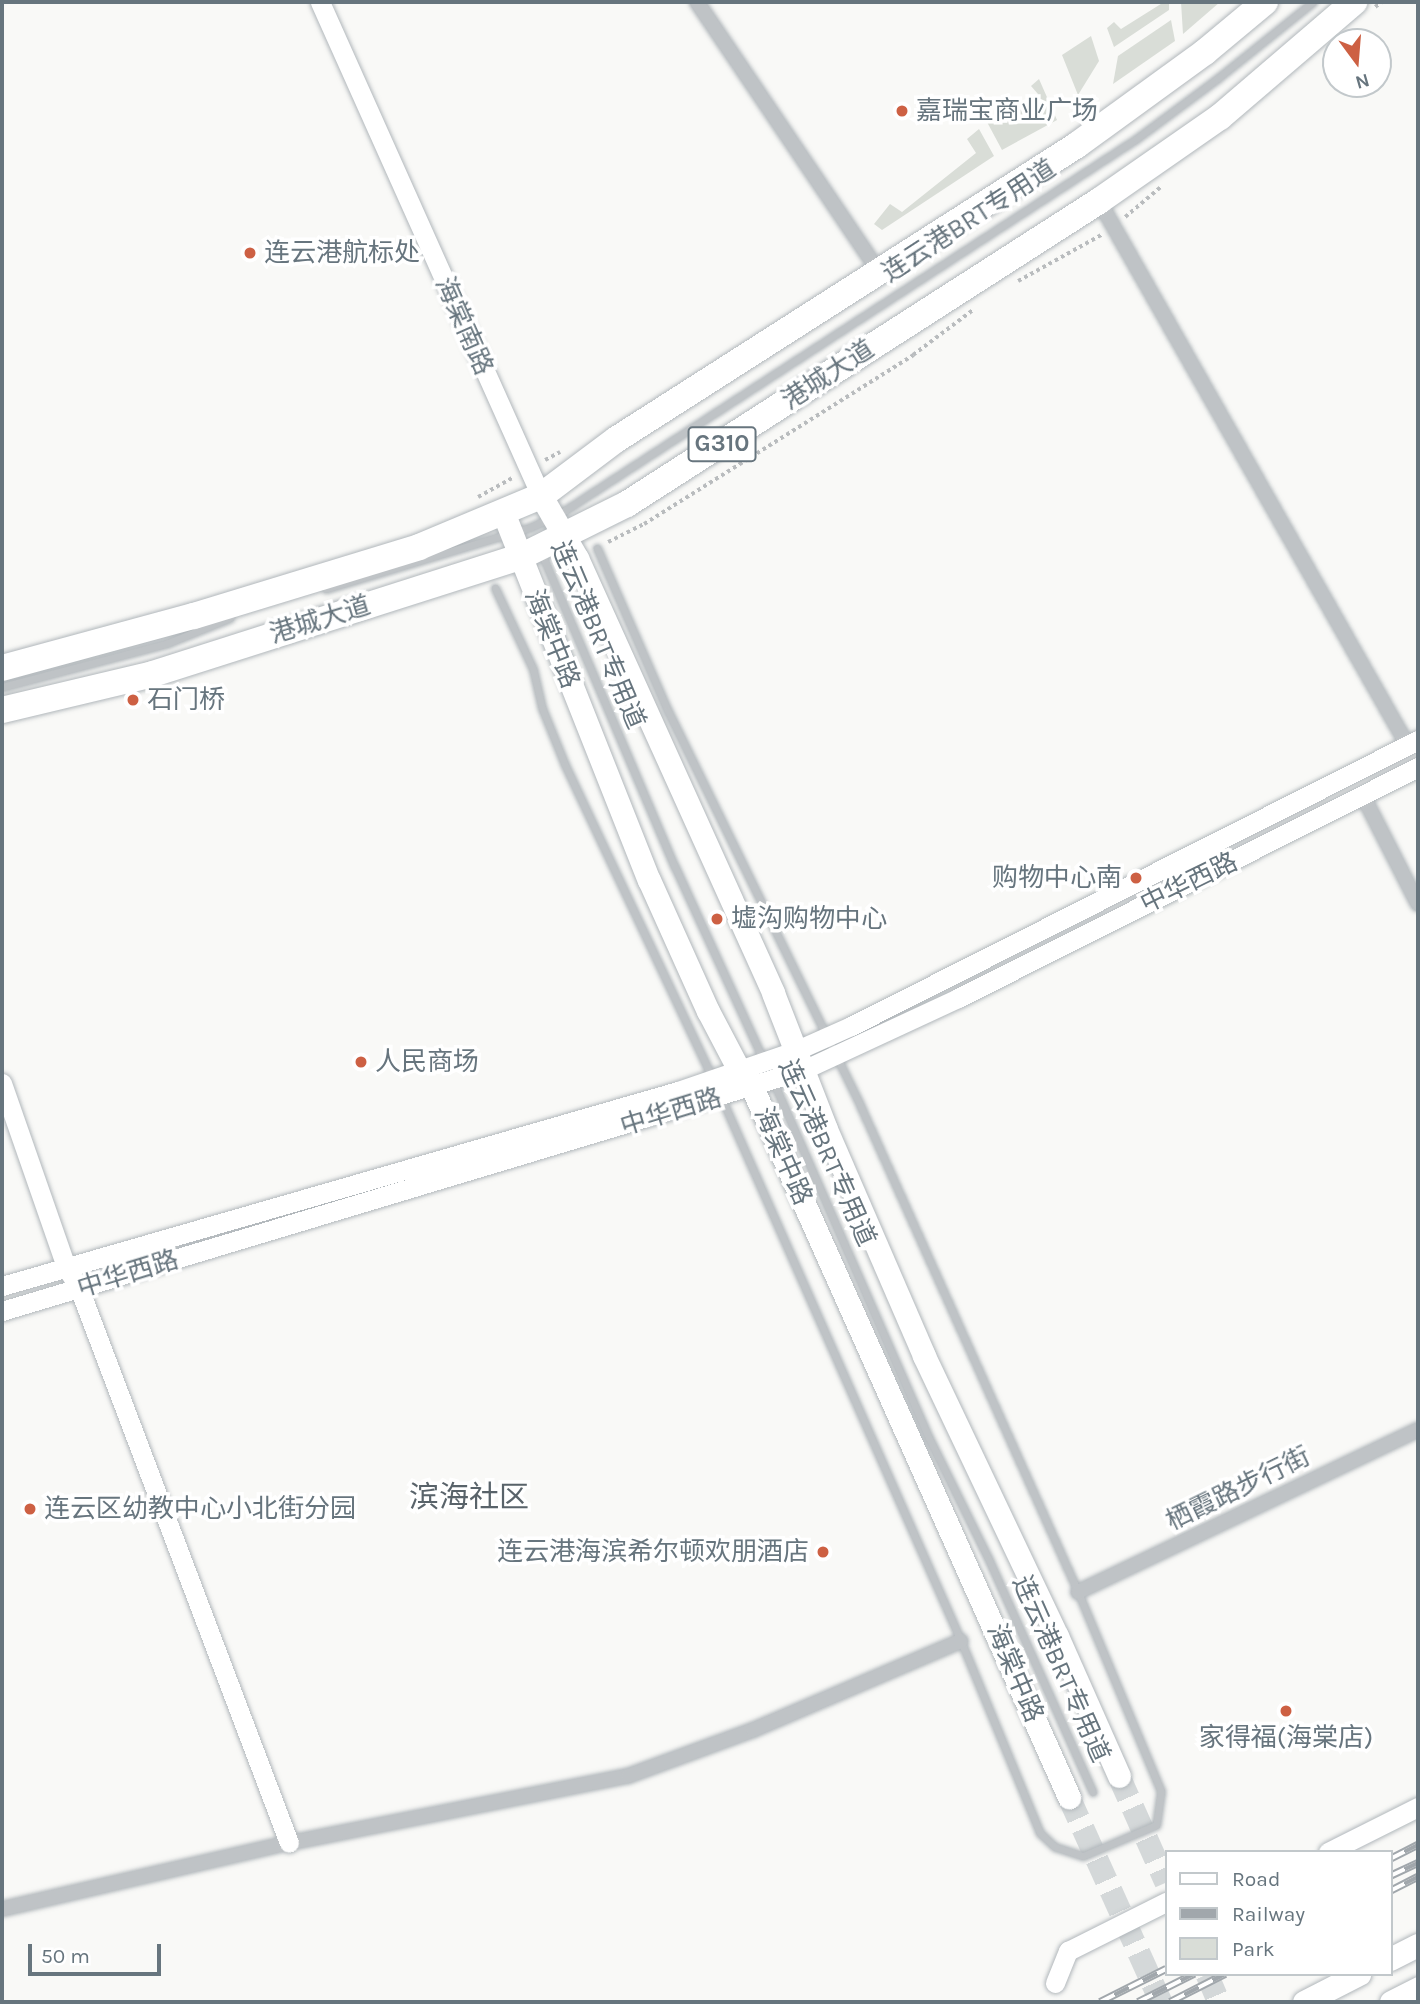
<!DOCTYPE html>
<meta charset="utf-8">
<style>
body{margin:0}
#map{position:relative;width:1420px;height:2004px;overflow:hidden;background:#f9f9f7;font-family:Karla,"Noto Sans SC",sans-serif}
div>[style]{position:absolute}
.green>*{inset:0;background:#d9ddd7}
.primary-tunnel>*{height:23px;margin-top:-11.5px;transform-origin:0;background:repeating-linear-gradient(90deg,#d4d8d9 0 23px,transparent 0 34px)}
.path>*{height:3.5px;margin-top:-1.75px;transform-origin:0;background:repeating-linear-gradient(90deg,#b9bcbe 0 3.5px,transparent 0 7px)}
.roads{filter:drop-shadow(0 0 2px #b1b7bb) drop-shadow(0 0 2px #b1b7bb)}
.lane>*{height:7px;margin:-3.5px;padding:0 3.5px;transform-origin:3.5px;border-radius:3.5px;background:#bfc3c6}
.street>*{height:14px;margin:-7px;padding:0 7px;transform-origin:7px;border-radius:7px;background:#bfc3c6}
.secondary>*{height:19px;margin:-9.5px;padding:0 9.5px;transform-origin:9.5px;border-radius:9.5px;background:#fff}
.primary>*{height:23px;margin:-11.5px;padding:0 11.5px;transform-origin:11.5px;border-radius:11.5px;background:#fff}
.highway>*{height:26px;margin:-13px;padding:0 13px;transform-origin:13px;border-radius:13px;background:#fff}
.rail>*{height:8px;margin-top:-4px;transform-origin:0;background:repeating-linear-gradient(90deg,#fff 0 16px,#a1a7ac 0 32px);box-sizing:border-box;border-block:2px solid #a1a7ac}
.dots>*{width:19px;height:19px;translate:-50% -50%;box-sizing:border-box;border:4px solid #fff;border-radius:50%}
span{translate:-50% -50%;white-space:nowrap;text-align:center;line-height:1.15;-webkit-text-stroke:7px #fff;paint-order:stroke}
.shield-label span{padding:2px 5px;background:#fff;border:2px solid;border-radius:5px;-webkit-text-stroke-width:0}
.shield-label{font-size:24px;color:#67757e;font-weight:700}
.poi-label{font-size:26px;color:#67757e}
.left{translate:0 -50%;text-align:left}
.right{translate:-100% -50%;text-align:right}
.street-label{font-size:26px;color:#67757e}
.quarter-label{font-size:30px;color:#59636a}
.frame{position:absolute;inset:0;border:4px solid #67757e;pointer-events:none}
.legend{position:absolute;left:1165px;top:1850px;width:228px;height:126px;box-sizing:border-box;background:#fff;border:2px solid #c2c8cb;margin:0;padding:9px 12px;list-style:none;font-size:21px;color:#67757e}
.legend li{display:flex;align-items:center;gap:14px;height:35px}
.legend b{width:35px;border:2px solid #c2c8cb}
.north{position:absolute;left:1322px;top:28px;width:70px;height:70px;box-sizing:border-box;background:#fff;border:2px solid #c2c8cb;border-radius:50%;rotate:164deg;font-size:19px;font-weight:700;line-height:28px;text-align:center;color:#67757e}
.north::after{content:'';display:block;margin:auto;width:24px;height:32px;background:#cd6043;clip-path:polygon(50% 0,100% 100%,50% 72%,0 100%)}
.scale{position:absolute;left:28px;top:1944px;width:133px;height:32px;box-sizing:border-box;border:4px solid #67757e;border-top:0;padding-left:9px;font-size:21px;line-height:24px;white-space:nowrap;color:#67757e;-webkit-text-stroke:5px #fff;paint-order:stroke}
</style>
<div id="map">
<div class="green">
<i style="clip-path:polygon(1164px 2px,1169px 2px,1169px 10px,1114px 47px,1107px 28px,1114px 22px,1121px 29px)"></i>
<i style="clip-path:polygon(1181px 2px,1220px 2px,1183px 34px)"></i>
<i style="clip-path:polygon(1171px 20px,1175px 41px,1113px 84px,1118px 56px)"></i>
<i style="clip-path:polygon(1091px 36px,1099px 61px,1078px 95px,1062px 55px)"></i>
<i style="clip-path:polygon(1039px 79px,1057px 120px,1002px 150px,987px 122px,999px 112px,1008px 121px,1038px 94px,1031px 86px)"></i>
<i style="clip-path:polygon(979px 129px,994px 156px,882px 230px,874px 224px,890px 204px,902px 212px,976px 153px,967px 139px)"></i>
</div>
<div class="primary-tunnel">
<i style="left:1119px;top:1776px;width:116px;rotate:66.1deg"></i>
<i style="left:1069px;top:1797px;width:225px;rotate:65.8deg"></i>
<i style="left:1207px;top:1974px;width:30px;rotate:67deg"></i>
</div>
<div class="path">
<i style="left:1375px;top:7px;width:9px;rotate:-36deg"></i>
<i style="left:1125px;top:217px;width:48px;rotate:-40deg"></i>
<i style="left:1018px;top:281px;width:97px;rotate:-28.9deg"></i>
<i style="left:545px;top:460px;width:17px;rotate:-28deg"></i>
<i style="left:478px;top:497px;width:41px;rotate:-29.1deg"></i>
<i style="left:608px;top:542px;width:40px;rotate:-26.6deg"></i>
<i style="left:644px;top:524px;width:318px;rotate:-32.1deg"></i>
<i style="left:913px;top:355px;width:75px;rotate:-36.9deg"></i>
</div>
<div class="roads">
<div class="lane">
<i style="left:597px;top:548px;width:178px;rotate:66.5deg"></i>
<i style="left:668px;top:711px;width:438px;rotate:64deg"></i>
<i style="left:860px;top:1105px;width:534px;rotate:65.88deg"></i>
<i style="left:1078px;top:1592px;width:216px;rotate:67.4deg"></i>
<i style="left:1161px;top:1791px;width:34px;rotate:98deg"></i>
<i style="left:1156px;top:1825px;width:79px;rotate:157deg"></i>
<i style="left:1083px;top:1856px;width:29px;rotate:-162deg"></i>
<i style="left:1055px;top:1847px;width:21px;rotate:-137deg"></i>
<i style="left:1040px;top:1833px;width:208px;rotate:-112.4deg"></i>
<i style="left:961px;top:1641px;width:595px;rotate:-113.81deg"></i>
<i style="left:541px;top:552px;width:342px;rotate:67deg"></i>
<i style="left:675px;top:867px;width:213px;rotate:65.4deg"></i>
<i style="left:495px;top:588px;width:89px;rotate:64.9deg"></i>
<i style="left:533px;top:669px;width:40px;rotate:77deg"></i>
<i style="left:542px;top:708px;width:61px;rotate:68deg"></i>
<i style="left:565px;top:765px;width:345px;rotate:64.8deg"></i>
<i style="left:326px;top:589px;width:214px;rotate:-16.8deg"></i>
<i style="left:531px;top:527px;width:33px;rotate:-25deg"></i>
<i style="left:561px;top:513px;width:686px;rotate:-33.04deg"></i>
<i style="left:1136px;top:139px;width:102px;rotate:-36.6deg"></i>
<i style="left:1218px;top:78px;width:122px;rotate:-38.7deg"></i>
<i style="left:2px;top:687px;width:172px;rotate:-14.8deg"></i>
<i style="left:168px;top:643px;width:67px;rotate:-22deg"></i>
<i style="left:773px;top:1081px;width:390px;rotate:66.4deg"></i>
<i style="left:929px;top:1438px;width:136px;rotate:63.8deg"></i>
<i style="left:989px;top:1560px;width:254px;rotate:65.9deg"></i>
</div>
<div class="street">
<i style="left:697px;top:2px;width:308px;rotate:56deg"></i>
<i style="left:1099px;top:201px;width:627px;rotate:60.45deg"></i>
<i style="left:1363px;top:796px;width:121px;rotate:63deg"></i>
<i style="left:1078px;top:1592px;width:377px;rotate:-25.5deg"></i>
<i style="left:2px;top:1909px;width:294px;rotate:-13deg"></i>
<i style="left:289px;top:1843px;width:346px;rotate:-11.2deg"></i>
<i style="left:628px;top:1776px;width:133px;rotate:-20.2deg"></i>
<i style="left:753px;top:1730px;width:226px;rotate:-23.2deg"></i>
</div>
<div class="secondary">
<i style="left:320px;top:2px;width:541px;rotate:65.9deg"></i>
<i style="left:2px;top:1083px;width:195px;rotate:70.8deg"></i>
<i style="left:66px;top:1267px;width:25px;rotate:58deg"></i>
<i style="left:79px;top:1288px;width:593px;rotate:69.27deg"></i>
<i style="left:2px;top:1286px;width:704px;rotate:-16.09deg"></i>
<i style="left:678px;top:1091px;width:124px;rotate:-18.9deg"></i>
<i style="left:795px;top:1051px;width:61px;rotate:-24.1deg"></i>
<i style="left:851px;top:1026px;width:635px;rotate:-26.77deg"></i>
<i style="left:2px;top:1311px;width:836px;rotate:-16.75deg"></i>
<i style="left:803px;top:1070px;width:171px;rotate:-24.9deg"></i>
<i style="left:958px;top:998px;width:515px;rotate:-26.66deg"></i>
<i style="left:1328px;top:1852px;width:101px;rotate:-26.6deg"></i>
<i style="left:1055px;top:1983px;width:35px;rotate:-68deg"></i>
<i style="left:1068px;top:1951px;width:110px;rotate:-26.6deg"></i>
</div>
<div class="primary">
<i style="left:541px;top:496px;width:72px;rotate:59.9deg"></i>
<i style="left:577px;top:558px;width:477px;rotate:65.7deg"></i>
<i style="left:773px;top:993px;width:146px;rotate:68.7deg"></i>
<i style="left:826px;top:1129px;width:247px;rotate:66.6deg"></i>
<i style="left:924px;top:1356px;width:310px;rotate:64.6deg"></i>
<i style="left:1057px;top:1636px;width:153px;rotate:66.1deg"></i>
<i style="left:503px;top:512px;width:396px;rotate:68.4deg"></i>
<i style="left:649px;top:880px;width:144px;rotate:65.8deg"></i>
<i style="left:708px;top:1011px;width:67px;rotate:62.3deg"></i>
<i style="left:739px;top:1070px;width:21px;rotate:53deg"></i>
<i style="left:752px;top:1087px;width:778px;rotate:65.94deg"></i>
<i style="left:1390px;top:1959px;width:31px;rotate:-27deg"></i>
<i style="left:1304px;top:2002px;width:62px;rotate:-27deg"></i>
<i style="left:1391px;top:2002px;width:30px;rotate:-27deg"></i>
</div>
<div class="highway">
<i style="left:2px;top:668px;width:199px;rotate:-15.2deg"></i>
<i style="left:194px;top:616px;width:235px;rotate:-17deg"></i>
<i style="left:419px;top:547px;width:132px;rotate:-22.7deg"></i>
<i style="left:541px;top:496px;width:95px;rotate:-36.9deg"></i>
<i style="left:617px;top:439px;width:546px;rotate:-32.58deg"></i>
<i style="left:1077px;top:145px;width:158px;rotate:-36deg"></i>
<i style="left:1205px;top:52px;width:78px;rotate:-39.8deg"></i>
<i style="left:2px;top:710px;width:155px;rotate:-13.4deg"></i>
<i style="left:153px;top:674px;width:385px;rotate:-17.7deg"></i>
<i style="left:520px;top:557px;width:119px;rotate:-26.4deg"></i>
<i style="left:627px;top:504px;width:561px;rotate:-32.7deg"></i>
<i style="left:1099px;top:201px;width:147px;rotate:-34.8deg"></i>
<i style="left:1220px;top:117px;width:177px;rotate:-40.6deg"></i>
</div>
</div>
<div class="rail">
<i style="left:1390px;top:1859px;width:31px;rotate:-27deg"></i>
<i style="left:1390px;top:1876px;width:31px;rotate:-25deg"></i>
<i style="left:1390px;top:1891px;width:31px;rotate:-27deg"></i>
<i style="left:1100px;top:2002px;width:74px;rotate:-26.6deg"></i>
<i style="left:1138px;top:2002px;width:63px;rotate:-26.6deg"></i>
<i style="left:1170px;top:2002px;width:62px;rotate:-27deg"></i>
</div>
<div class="dots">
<i style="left:902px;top:111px;background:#cd6043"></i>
<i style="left:250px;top:253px;background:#cd6043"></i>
<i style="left:133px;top:700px;background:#cd6043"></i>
<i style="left:1136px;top:878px;background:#cd6043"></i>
<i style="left:717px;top:919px;background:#cd6043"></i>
<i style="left:361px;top:1062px;background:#cd6043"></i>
<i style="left:30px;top:1509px;background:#cd6043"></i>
<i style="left:823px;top:1552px;background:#cd6043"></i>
<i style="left:1286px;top:1711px;background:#cd6043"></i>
</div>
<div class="shield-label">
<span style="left:722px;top:444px">G310</span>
</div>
<div class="poi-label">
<span class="left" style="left:916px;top:111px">嘉瑞宝商业广场</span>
<span class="left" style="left:264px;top:253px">连云港航标处</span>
<span class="left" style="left:147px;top:700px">石门桥</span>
<span class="right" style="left:1122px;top:878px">购物中心南</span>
<span class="left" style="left:731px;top:919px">墟沟购物中心</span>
<span class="left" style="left:375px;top:1062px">人民商场</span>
<span class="left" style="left:44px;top:1509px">连云区幼教中心小北街分园</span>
<span class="right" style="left:809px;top:1552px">连云港海滨希尔顿欢朋酒店</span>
<span style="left:1286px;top:1738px">家得福(海棠店)</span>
</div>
<div class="street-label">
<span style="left:969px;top:221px;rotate:-33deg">连云港BRT专用道</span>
<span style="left:464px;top:326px;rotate:66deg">海棠南路</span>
<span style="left:828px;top:375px;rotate:-33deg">港城大道</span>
<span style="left:320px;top:620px;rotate:-17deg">港城大道</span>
<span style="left:598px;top:635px;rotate:67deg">连云港BRT专用道</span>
<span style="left:552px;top:639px;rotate:68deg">海棠中路</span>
<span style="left:1189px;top:883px;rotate:-26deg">中华西路</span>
<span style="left:671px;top:1112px;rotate:-17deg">中华西路</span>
<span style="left:827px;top:1153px;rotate:66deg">连云港BRT专用道</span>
<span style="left:783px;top:1156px;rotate:66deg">海棠中路</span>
<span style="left:128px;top:1274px;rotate:-17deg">中华西路</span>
<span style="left:1238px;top:1489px;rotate:-26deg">栖霞路步行街</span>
<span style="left:1061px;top:1669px;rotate:66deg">连云港BRT专用道</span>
<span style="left:1015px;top:1673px;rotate:67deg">海棠中路</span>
</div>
<div class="quarter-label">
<span style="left:469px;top:1497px">滨海社区</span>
</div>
<div class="frame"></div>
<ul class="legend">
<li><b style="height:9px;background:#fff"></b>Road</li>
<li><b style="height:9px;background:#a1a7ac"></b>Railway</li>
<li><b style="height:19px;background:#d9ddd7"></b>Park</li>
</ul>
<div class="north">N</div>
<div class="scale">50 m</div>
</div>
